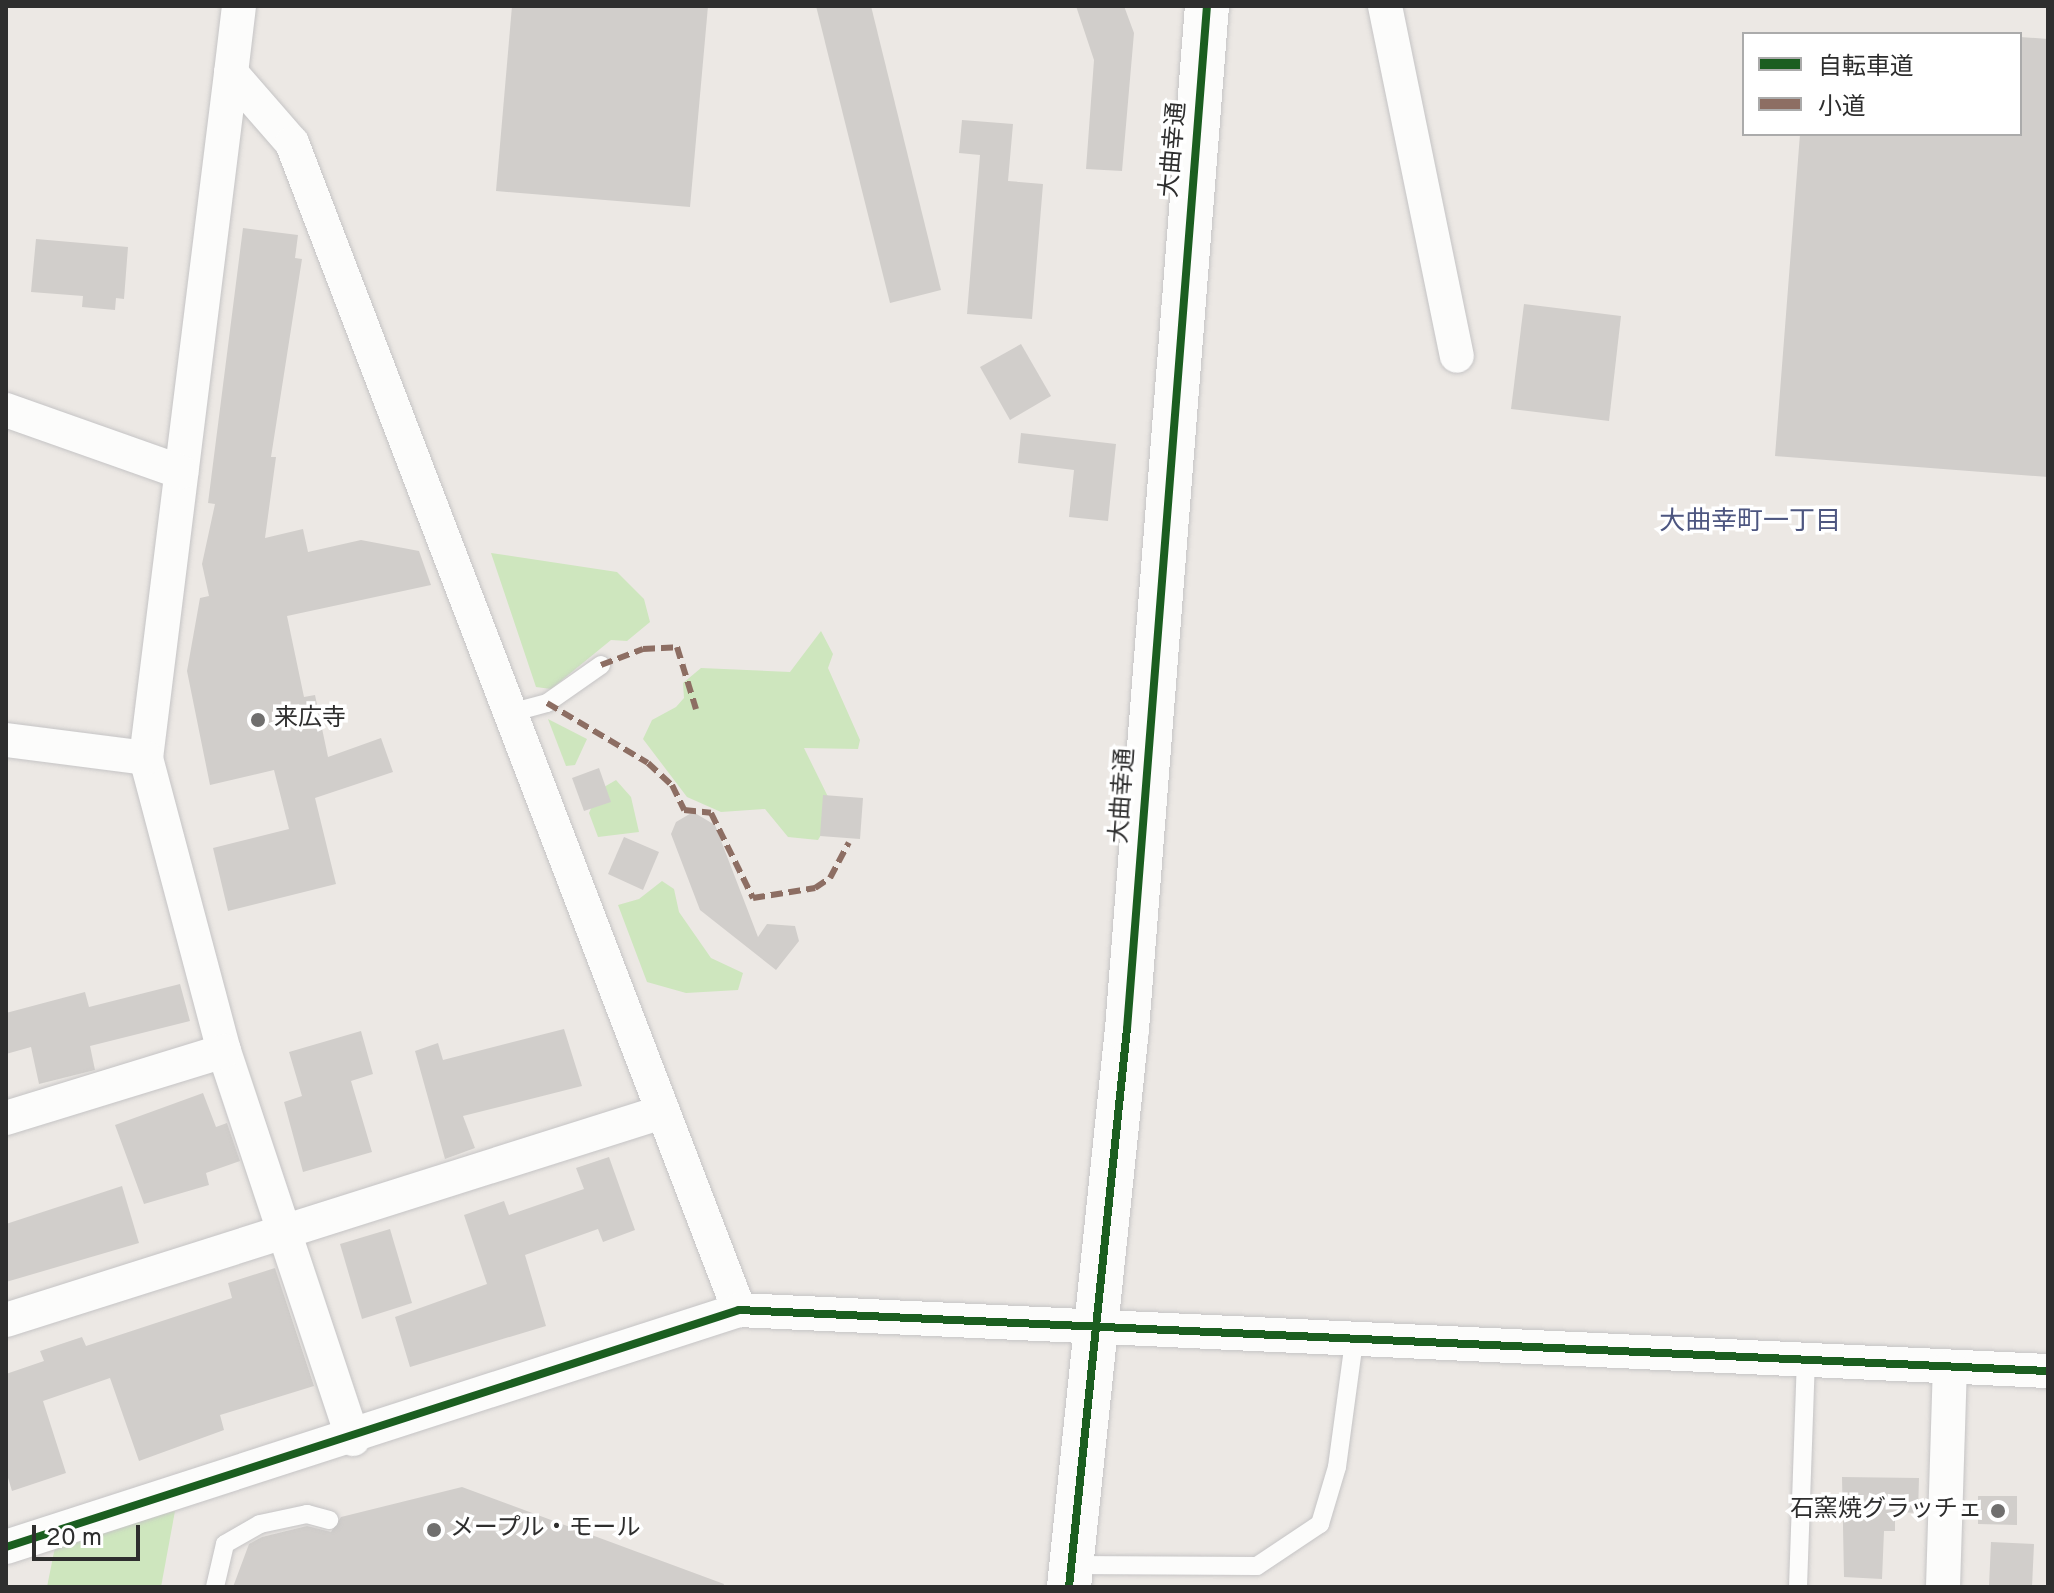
<!DOCTYPE html>
<meta charset="utf-8">
<style>
body{margin:0}
#map{position:relative;width:2054px;height:1593px;overflow:hidden;background:#ece8e4;font-family:Overpass,"Noto Sans JP",sans-serif}
div>[style]{position:absolute}
.green>*{inset:0;background:#cee6be}
.building>*{inset:0;background:#d1cecb}
.roads{filter:drop-shadow(0 0 2px #c5c4c5) drop-shadow(0 0 2px #c5c4c5)}
.service>*{height:18px;margin:-9px;padding:0 9px;transform-origin:9px;border-radius:9px;background:#fcfcfb}
.minor>*{height:34px;margin:-17px;padding:0 17px;transform-origin:17px;border-radius:17px;background:#fcfcfb}
.tertiary>*{height:44px;margin:-22px;padding:0 22px;transform-origin:22px;border-radius:22px;background:#fcfcfb}
.quiet>*{height:6px;margin-top:-3px;transform-origin:0;background:repeating-linear-gradient(90deg,#8d6e63 0 12px,transparent 0 18px)}
.cycleway>*{height:8px;margin:-4px;padding:0 4px;transform-origin:4px;border-radius:4px;background:#1b5e20}
.dots>*{width:22px;height:22px;translate:-50% -50%;box-sizing:border-box;border:4px solid #fff;border-radius:50%}
span{translate:-50% -50%;white-space:nowrap;text-align:center;line-height:1.15;-webkit-text-stroke:7px #fff;paint-order:stroke}
.street-label{font-size:24px;color:#2e2e2e}
.poi-label{font-size:24px;color:#2e2e2e}
.left{translate:0 -50%;text-align:left}
.right{translate:-100% -50%;text-align:right}
.neighbourhood-label{font-size:26px;color:#4d5680}
.frame{position:absolute;inset:0;border:8px solid #2e2e2e;pointer-events:none}
.legend{position:absolute;left:1742px;top:32px;width:280px;height:104px;box-sizing:border-box;background:#fff;border:2px solid #ababab;margin:0;padding:10px 14px;list-style:none;font-size:24px;color:#2e2e2e}
.legend li{display:flex;align-items:center;gap:16px;height:40px}
.legend b{width:40px;border:2px solid #ababab}
.scale{position:absolute;left:32px;top:1525px;width:108px;height:36px;box-sizing:border-box;border:4px solid #2e2e2e;border-top:0;padding-left:10px;font-size:24px;line-height:28px;white-space:nowrap;color:#2e2e2e;-webkit-text-stroke:6px #fff;paint-order:stroke}
</style>
<div id="map">
<div class="green">
<i style="clip-path:polygon(491px 553px,617px 572px,644px 599px,650px 622px,627px 641px,611px 640px,551px 689px,536px 687px)"></i>
<i style="clip-path:polygon(821px 631px,833px 654px,828px 668px,860px 740px,858px 749px,804px 748px,835px 811px,818px 840px,788px 837px,765px 809px,721px 812px,687px 797px,643px 739px,652px 720px,676px 707px,684px 698px,683px 683px,701px 668px,790px 672px)"></i>
<i style="clip-path:polygon(548px 719px,587px 739px,575px 765px,566px 766px)"></i>
<i style="clip-path:polygon(616px 780px,631px 797px,639px 832px,598px 837px,589px 813px,599px 790px)"></i>
<i style="clip-path:polygon(662px 881px,674px 889px,679px 912px,711px 958px,743px 973px,738px 990px,686px 993px,647px 982px,618px 905px,639px 899px)"></i>
<i style="clip-path:polygon(175px 1511px,161px 1587px,47px 1587px,56px 1542px)"></i>
</div>
<div class="building">
<i style="clip-path:polygon(512px 6px,708px 6px,690px 207px,496px 191px)"></i>
<i style="clip-path:polygon(816px 6px,871px 6px,941px 290px,890px 303px)"></i>
<i style="clip-path:polygon(1076px 6px,1124px 6px,1134px 33px,1122px 171px,1086px 169px,1094px 60px)"></i>
<i style="clip-path:polygon(2020px 37px,2048px 39px,2048px 477px,1775px 456px,1800px 134px,2020px 134px)"></i>
<i style="clip-path:polygon(962px 120px,1013px 124px,1008px 181px,1043px 184px,1032px 319px,967px 314px,980px 155px,959px 153px)"></i>
<i style="clip-path:polygon(243px 228px,298px 235px,295px 258px,302px 259px,271px 457px,276px 457px,265px 538px,303px 529px,308px 552px,361px 540px,419px 551px,431px 585px,287px 616px,304px 697px,315px 695px,328px 757px,381px 738px,393px 772px,315px 798px,336px 884px,228px 911px,213px 848px,289px 829px,274px 770px,210px 785px,187px 671px,200px 598px,209px 596px,202px 564px,215px 504px,208px 503px)"></i>
<i style="clip-path:polygon(36px 239px,128px 247px,124px 299px,116px 298px,115px 310px,82px 307px,83px 296px,31px 292px)"></i>
<i style="clip-path:polygon(1524px 304px,1621px 316px,1609px 421px,1511px 409px)"></i>
<i style="clip-path:polygon(1021px 344px,1051px 396px,1010px 420px,980px 367px)"></i>
<i style="clip-path:polygon(1021px 433px,1116px 444px,1108px 521px,1069px 517px,1074px 470px,1018px 463px)"></i>
<i style="clip-path:polygon(599px 768px,611px 802px,584px 811px,572px 778px)"></i>
<i style="clip-path:polygon(823px 795px,863px 798px,860px 839px,820px 836px)"></i>
<i style="clip-path:polygon(693px 812px,715px 825px,758px 937px,767px 924px,795px 926px,799px 941px,776px 970px,700px 910px,671px 834px,676px 822px)"></i>
<i style="clip-path:polygon(624px 837px,659px 852px,643px 890px,608px 874px)"></i>
<i style="clip-path:polygon(180px 984px,190px 1021px,90px 1046px,95px 1070px,39px 1084px,31px 1047px,6px 1054px,6px 1013px,85px 992px,89px 1007px)"></i>
<i style="clip-path:polygon(564px 1029px,582px 1086px,463px 1116px,475px 1148px,445px 1159px,415px 1051px,438px 1043px,443px 1060px)"></i>
<i style="clip-path:polygon(361px 1031px,373px 1074px,351px 1081px,372px 1152px,303px 1172px,284px 1102px,302px 1096px,289px 1052px)"></i>
<i style="clip-path:polygon(203px 1093px,216px 1127px,227px 1123px,240px 1161px,206px 1173px,209px 1185px,144px 1204px,115px 1125px)"></i>
<i style="clip-path:polygon(609px 1157px,635px 1230px,603px 1242px,598px 1229px,525px 1255px,546px 1326px,410px 1367px,395px 1317px,487px 1284px,464px 1215px,504px 1201px,509px 1215px,584px 1189px,576px 1168px)"></i>
<i style="clip-path:polygon(122px 1186px,139px 1243px,6px 1282px,6px 1224px)"></i>
<i style="clip-path:polygon(390px 1229px,412px 1303px,362px 1319px,340px 1244px)"></i>
<i style="clip-path:polygon(275px 1268px,314px 1386px,220px 1415px,224px 1430px,139px 1461px,110px 1378px,43px 1401px,66px 1473px,12px 1491px,6px 1471px,6px 1374px,44px 1361px,40px 1351px,82px 1337px,86px 1346px,232px 1298px,228px 1283px)"></i>
<i style="clip-path:polygon(1842px 1477px,1919px 1478px,1918px 1513px,1895px 1512px,1895px 1531px,1884px 1531px,1882px 1579px,1844px 1577px)"></i>
<i style="clip-path:polygon(462px 1487px,724px 1584px,723px 1587px,233px 1587px,249px 1544px,262px 1537px,307px 1526px,331px 1532px,341px 1517px)"></i>
<i style="clip-path:polygon(1978px 1496px,2017px 1496px,2017px 1525px,1978px 1524px)"></i>
<i style="clip-path:polygon(1991px 1542px,2034px 1544px,2032px 1587px,1989px 1586px)"></i>
</div>
<div class="roads">
<div class="service">
<i style="left:510px;top:713px;width:38px;rotate:-15deg"></i>
<i style="left:547px;top:703px;width:66px;rotate:-35.1deg"></i>
<i style="left:1072px;top:1565px;width:185px;rotate:0.3deg"></i>
<i style="left:1257px;top:1566px;width:76px;rotate:-33.7deg"></i>
<i style="left:1320px;top:1524px;width:59px;rotate:-73.4deg"></i>
<i style="left:1337px;top:1467px;width:126px;rotate:-82.3deg"></i>
<i style="left:215px;top:1587px;width:44px;rotate:-76.9deg"></i>
<i style="left:225px;top:1544px;width:40px;rotate:-29.7deg"></i>
<i style="left:260px;top:1524px;width:48px;rotate:-12deg"></i>
<i style="left:307px;top:1514px;width:23px;rotate:15deg"></i>
<i style="left:1798px;top:1587px;width:227px;rotate:-88deg"></i>
</div>
<div class="minor">
<i style="left:239px;top:6px;width:67px;rotate:96.8deg"></i>
<i style="left:231px;top:73px;width:93px;rotate:48.9deg"></i>
<i style="left:292px;top:143px;width:1250px;rotate:69.04deg"></i>
<i style="left:1385px;top:6px;width:357px;rotate:78.4deg"></i>
<i style="left:231px;top:73px;width:690px;rotate:97.07deg"></i>
<i style="left:146px;top:758px;width:303px;rotate:75.1deg"></i>
<i style="left:224px;top:1051px;width:409px;rotate:71.6deg"></i>
<i style="left:6px;top:410px;width:186px;rotate:19.5deg"></i>
<i style="left:6px;top:740px;width:141px;rotate:7.3deg"></i>
<i style="left:6px;top:1118px;width:228px;rotate:-17.1deg"></i>
<i style="left:6px;top:1320px;width:688px;rotate:-17.59deg"></i>
<i style="left:6px;top:1547px;width:770px;rotate:-17.92deg"></i>
<i style="left:739px;top:1310px;width:1310px;rotate:2.67deg"></i>
<i style="left:1943px;top:1587px;width:220px;rotate:-88.2deg"></i>
</div>
<div class="tertiary">
<i style="left:1069px;top:1587px;width:561px;rotate:-84.07deg"></i>
<i style="left:1127px;top:1029px;width:1026px;rotate:-85.53deg"></i>
</div>
</div>
<div class="quiet">
<i style="left:601px;top:665px;width:45px;rotate:-20.9deg"></i>
<i style="left:643px;top:649px;width:34px;rotate:-3deg"></i>
<i style="left:677px;top:647px;width:65px;rotate:73deg"></i>
<i style="left:547px;top:703px;width:117px;rotate:30.7deg"></i>
<i style="left:648px;top:763px;width:33px;rotate:43deg"></i>
<i style="left:672px;top:785px;width:28px;rotate:64deg"></i>
<i style="left:684px;top:810px;width:27px;rotate:6deg"></i>
<i style="left:711px;top:813px;width:95px;rotate:63.7deg"></i>
<i style="left:753px;top:898px;width:63px;rotate:-9.2deg"></i>
<i style="left:815px;top:888px;width:18px;rotate:-34deg"></i>
<i style="left:830px;top:878px;width:40px;rotate:-62deg"></i>
</div>
<div class="cycleway">
<i style="left:6px;top:1547px;width:770px;rotate:-17.92deg"></i>
<i style="left:739px;top:1310px;width:1310px;rotate:2.67deg"></i>
<i style="left:1069px;top:1587px;width:561px;rotate:-84.07deg"></i>
<i style="left:1127px;top:1029px;width:1026px;rotate:-85.53deg"></i>
</div>
<div class="dots">
<i style="left:258px;top:720px;background:#706f6e"></i>
<i style="left:1998px;top:1511px;background:#706f6e"></i>
<i style="left:434px;top:1530px;background:#706f6e"></i>
</div>
<div class="street-label">
<span style="left:1175px;top:150px;rotate:-85deg">大曲幸通</span>
<span style="left:1124px;top:796px;rotate:-86deg">大曲幸通</span>
</div>
<div class="poi-label">
<span class="left" style="left:274px;top:720px">来広寺</span>
<span class="right" style="left:1982px;top:1511px">石窯焼グラッチェ</span>
<span class="left" style="left:450px;top:1530px">メープル・モール</span>
</div>
<div class="neighbourhood-label">
<span style="left:1750px;top:523px">大曲幸町一丁目</span>
</div>
<div class="frame"></div>
<ul class="legend">
<li><b style="height:10px;background:#1b5e20"></b>自転車道</li>
<li><b style="height:10px;background:#8d6e63"></b>小道</li>
</ul>
<div class="scale">20 m</div>
</div>
